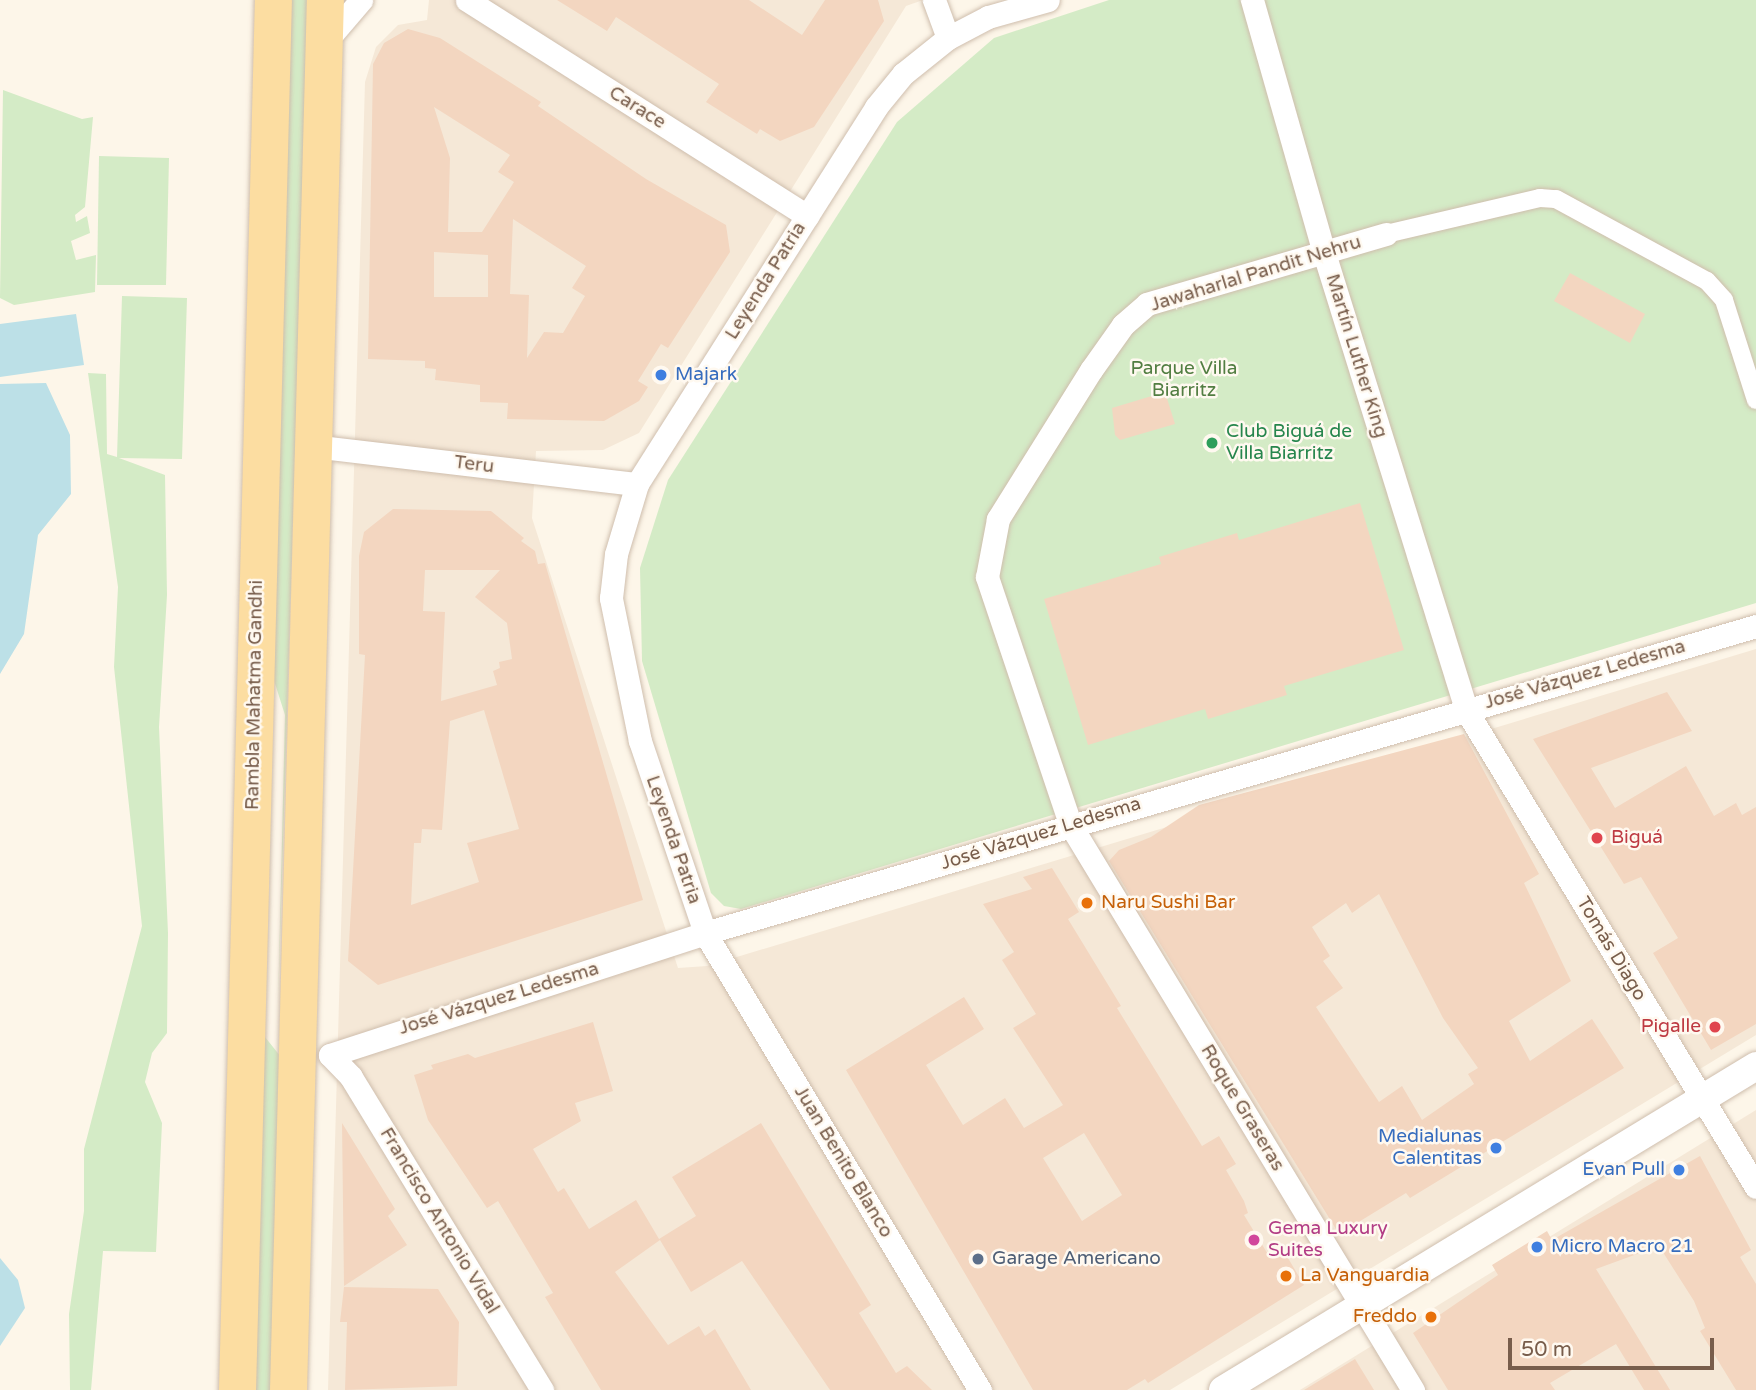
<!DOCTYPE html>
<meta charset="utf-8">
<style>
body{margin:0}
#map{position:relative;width:1756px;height:1390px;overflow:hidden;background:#fdf6e9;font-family:"Varela Round",sans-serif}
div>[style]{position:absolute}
.residential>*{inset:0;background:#f5e8d7}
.green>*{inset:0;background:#d4ebc6}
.water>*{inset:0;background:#bce0e7}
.building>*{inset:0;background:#f3d6c0}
.roads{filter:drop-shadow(0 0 2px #cfbead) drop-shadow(0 0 2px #cfbead)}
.pedestrian>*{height:18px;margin:-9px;padding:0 9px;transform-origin:9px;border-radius:9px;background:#fff}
.minor>*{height:23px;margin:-11.5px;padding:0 11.5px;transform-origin:11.5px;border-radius:11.5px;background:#fff}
.tertiary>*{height:28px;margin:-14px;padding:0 14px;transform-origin:14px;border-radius:14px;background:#fff}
.primary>*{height:37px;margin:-18.5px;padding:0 18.5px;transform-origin:18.5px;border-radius:18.5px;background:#fcdda1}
.dots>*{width:19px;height:19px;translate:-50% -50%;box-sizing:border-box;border:4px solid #fff9f0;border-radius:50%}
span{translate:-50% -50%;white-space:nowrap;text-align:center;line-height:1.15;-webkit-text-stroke:5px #fff9f0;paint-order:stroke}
.street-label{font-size:19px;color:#785d4b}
.park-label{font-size:19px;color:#527e42}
.shop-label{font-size:19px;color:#366cbe}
.left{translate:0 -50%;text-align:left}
.right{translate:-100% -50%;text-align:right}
.leisure-label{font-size:19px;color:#27864d}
.health-label{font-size:19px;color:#be3a42}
.food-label{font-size:19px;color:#c56008}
.hotel-label{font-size:19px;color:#b23c85}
.service-label{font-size:19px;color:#4e5e75}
.scale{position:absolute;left:1508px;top:1338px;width:206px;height:32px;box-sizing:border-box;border:4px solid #785d4b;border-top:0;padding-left:9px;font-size:21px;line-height:24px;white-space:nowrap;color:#785d4b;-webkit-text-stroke:5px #fff9f0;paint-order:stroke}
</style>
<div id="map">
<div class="residential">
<i style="clip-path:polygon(429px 0,923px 0,906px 6px,639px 433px,603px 450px,536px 451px,532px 518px,678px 968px,707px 966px,1756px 649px,1756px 1035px,1170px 1390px,328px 1390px,365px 82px,376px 47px,398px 25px,427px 20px)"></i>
<i style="clip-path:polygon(1756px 1110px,1756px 1390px,1300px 1390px)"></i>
</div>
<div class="green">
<i style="clip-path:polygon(289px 0,309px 0,278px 1007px,285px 715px,271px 671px)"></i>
<i style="clip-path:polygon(1109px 0,1756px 0,1756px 603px,741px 909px,724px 906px,711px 893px,642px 661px,640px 568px,668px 480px,897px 122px,994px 38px)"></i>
<i style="clip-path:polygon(3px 90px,82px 119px,93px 117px,85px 207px,75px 215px,76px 222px,87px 216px,90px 233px,71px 241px,76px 260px,96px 255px,95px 292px,14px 305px,0 298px)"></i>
<i style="clip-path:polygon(99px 156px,169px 158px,166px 285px,97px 285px)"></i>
<i style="clip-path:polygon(122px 296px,187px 298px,182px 459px,119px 458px,165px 475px,167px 595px,159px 727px,168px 933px,167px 1033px,152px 1053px,145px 1082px,162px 1123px,156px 1252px,103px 1251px,91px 1390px,70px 1390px,69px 1314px,84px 1211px,84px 1149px,142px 926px,114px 667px,118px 587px,88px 373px,106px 374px,107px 454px,117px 457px)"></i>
<i style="clip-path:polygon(264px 1020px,265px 1037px,281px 1057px,272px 1390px,249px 1390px)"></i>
</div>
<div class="water">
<i style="clip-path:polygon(76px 314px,84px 365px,0 377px,0 324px)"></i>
<i style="clip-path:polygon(46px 383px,70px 435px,71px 494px,38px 535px,24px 634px,0 674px,0 384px)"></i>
<i style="clip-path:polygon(0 1258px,18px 1280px,25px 1308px,0 1346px)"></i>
</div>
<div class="building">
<i style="clip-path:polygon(557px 0,749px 0,802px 35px,825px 0,878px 0,884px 21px,814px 127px,780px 141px,760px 129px,757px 134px,706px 102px,719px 84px,616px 17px,607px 31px)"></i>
<i style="clip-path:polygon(evenodd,408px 29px,440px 38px,541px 102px,538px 106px,646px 179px,726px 225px,730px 252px,668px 348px,661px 344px,638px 381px,648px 387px,639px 401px,604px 421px,507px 419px,508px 403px,480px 402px,480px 385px,435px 380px,436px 369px,425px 368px,425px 361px,368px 359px,373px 64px,384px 43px,408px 29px,434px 107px,510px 155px,498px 172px,514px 182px,482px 232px,448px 232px,450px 158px,434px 107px,408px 29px,513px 219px,586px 266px,572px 288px,585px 296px,563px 333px,544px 332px,527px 358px,529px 295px,510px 294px,513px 219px,408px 29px,434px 252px,488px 255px,488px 297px,434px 297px,434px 252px)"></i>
<i style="clip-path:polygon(1570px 273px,1645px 314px,1630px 343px,1554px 301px)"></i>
<i style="clip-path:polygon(1165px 392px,1175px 424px,1120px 440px,1115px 435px,1112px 408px)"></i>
<i style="clip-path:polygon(1360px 503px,1404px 650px,1284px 686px,1287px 695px,1208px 719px,1205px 709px,1088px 745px,1044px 599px,1161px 564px,1159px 557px,1237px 533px,1239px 540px)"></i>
<i style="clip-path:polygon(evenodd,393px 509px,491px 511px,524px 538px,521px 541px,535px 551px,538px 564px,545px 563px,643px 900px,378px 985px,348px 961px,365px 655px,359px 654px,359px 556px,364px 532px,393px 509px,425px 570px,500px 570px,475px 597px,507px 623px,512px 659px,499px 662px,500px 668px,493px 671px,497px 685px,441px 701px,445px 612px,423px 611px,425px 570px,393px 509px,484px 710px,519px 829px,467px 843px,479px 882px,411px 905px,414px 843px,421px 843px,422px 829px,442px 830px,450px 721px,484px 710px)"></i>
<i style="clip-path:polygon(1667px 692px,1692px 731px,1591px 768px,1615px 808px,1686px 766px,1714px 816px,1736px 803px,1742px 815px,1756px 807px,1756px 1024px,1711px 1050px,1653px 953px,1678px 938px,1641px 877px,1624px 884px,1533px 739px)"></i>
<i style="clip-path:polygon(evenodd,1464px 734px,1539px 874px,1524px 883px,1571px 981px,1509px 1021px,1530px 1061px,1592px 1019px,1624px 1068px,1410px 1198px,1406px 1193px,1339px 1234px,1109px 861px,1119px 850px,1151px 837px,1199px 805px,1464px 734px,1379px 894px,1443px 1018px,1478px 1068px,1468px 1074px,1474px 1084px,1422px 1120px,1402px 1086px,1379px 1102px,1316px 1007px,1343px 988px,1323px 961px,1330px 956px,1312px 927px,1346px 903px,1352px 913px,1379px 894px)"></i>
<i style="clip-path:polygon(evenodd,1052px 868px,1079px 912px,1068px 919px,1121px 1006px,1117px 1008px,1202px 1146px,1219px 1136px,1236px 1164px,1226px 1170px,1244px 1201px,1248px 1213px,1244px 1215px,1269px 1256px,1282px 1248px,1304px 1285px,1148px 1383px,1145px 1379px,1127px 1390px,1033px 1390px,846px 1070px,964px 997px,984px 1029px,926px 1065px,963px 1125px,1005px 1098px,1024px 1128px,1063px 1105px,1013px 1028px,1036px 1014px,1002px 960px,1014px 952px,983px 904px,1032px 889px,1023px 877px,1052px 868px,1084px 1133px,1122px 1195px,1082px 1221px,1043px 1158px,1084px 1133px)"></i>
<i style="clip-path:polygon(593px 1022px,613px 1091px,575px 1103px,581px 1121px,533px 1149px,558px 1192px,564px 1188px,589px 1229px,636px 1200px,659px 1239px,696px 1216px,672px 1177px,761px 1123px,871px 1305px,859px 1313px,896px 1373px,907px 1366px,932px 1390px,830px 1390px,742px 1261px,691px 1292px,660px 1240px,615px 1272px,668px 1345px,699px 1326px,705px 1336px,715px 1329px,751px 1390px,601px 1390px,545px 1297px,553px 1293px,498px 1201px,487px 1208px,428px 1120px,414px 1075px,433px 1069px,431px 1065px,468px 1054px,475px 1058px)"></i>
<i style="clip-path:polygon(342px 1123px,395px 1209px,388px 1216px,407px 1245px,344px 1286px)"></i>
<i style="clip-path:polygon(1700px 1156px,1751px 1250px,1740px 1257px,1756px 1284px,1756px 1390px,1736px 1390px,1700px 1331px,1705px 1328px,1694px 1301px,1659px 1246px,1596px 1269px,1670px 1390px,1644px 1390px,1616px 1344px,1550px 1383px,1555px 1390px,1448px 1390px,1413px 1333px,1498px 1275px,1492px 1265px,1547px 1231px,1552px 1240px)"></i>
<i style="clip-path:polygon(344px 1287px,438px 1289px,459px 1322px,457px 1386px,345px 1390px,347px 1322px,340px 1322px)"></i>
<i style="clip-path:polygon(1355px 1359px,1374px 1390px,1304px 1390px)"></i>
</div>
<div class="roads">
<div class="pedestrian">
<i style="left:1386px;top:234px;width:158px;rotate:-13.2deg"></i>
<i style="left:1540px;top:198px;width:16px;rotate:4deg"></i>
<i style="left:1556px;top:199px;width:172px;rotate:28.5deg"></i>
<i style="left:1707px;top:281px;width:25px;rotate:48deg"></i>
<i style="left:1724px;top:300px;width:105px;rotate:72.3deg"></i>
</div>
<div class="minor">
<i style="left:467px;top:0;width:403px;rotate:32.4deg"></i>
<i style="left:934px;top:0;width:40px;rotate:69.8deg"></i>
<i style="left:1252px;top:0;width:263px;rotate:74.1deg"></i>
<i style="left:1324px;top:253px;width:479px;rotate:72.7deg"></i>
<i style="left:1466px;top:710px;width:558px;rotate:58.7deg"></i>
<i style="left:326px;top:41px;width:54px;rotate:-49.5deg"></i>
<i style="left:1386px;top:234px;width:249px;rotate:163.7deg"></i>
<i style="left:1147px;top:304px;width:32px;rotate:139deg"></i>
<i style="left:1123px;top:325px;width:55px;rotate:125.4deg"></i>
<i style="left:1091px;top:370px;width:176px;rotate:122deg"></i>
<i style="left:998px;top:519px;width:59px;rotate:100.7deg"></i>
<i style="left:987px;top:577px;width:263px;rotate:71.4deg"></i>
<i style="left:1071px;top:826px;width:660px;rotate:58.77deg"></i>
<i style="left:312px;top:446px;width:327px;rotate:6.7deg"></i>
<i style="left:330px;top:1055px;width:394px;rotate:-18deg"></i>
<i style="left:705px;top:933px;width:1095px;rotate:-16.28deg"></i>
<i style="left:330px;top:1055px;width:30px;rotate:46deg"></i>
<i style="left:351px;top:1077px;width:367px;rotate:58.6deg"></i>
<i style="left:980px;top:1390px;width:533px;rotate:-121.04deg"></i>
<i style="left:705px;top:933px;width:203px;rotate:-108.7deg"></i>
<i style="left:640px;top:741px;width:146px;rotate:-101.5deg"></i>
<i style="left:611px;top:598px;width:44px;rotate:-83.5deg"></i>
<i style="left:616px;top:554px;width:73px;rotate:-73.3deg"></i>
<i style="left:637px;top:484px;width:446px;rotate:-57.6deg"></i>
<i style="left:876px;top:107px;width:43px;rotate:-50.7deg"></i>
<i style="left:903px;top:74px;width:58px;rotate:-38.7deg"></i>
<i style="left:948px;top:38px;width:45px;rotate:-27.7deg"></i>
<i style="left:988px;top:17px;width:62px;rotate:-15.8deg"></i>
</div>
<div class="tertiary">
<i style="left:1223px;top:1390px;width:624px;rotate:-31.29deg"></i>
</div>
<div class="primary">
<i style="left:237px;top:1390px;width:1390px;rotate:-88.52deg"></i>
<i style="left:288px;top:1390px;width:1390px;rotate:-88.48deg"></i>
</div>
</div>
<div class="dots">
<i style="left:661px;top:375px;background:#3f7fe0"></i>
<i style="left:1212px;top:443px;background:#2e9e5b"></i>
<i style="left:1597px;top:838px;background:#e0444e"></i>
<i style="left:1087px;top:903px;background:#e8710a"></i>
<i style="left:1715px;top:1027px;background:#e0444e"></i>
<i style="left:1496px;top:1148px;background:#3f7fe0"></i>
<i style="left:1679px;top:1170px;background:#3f7fe0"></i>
<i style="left:1254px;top:1240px;background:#d1479c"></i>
<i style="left:1537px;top:1247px;background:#3f7fe0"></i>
<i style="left:978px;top:1259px;background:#5c6f8a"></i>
<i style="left:1286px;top:1276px;background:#e8710a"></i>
<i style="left:1431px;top:1317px;background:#e8710a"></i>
</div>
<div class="street-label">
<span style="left:637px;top:108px;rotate:32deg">Carace</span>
<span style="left:1256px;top:274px;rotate:-17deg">Jawaharlal Pandit Nehru</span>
<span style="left:766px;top:281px;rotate:-58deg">Leyenda Patria</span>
<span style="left:1356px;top:356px;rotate:73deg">Martín Luther King</span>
<span style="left:474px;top:465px;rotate:7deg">Teru</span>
<span style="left:1585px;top:675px;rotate:-16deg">José Vázquez Ledesma</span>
<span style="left:255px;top:695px;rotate:-89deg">Rambla Mahatma Gandhi</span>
<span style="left:1041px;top:834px;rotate:-17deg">José Vázquez Ledesma</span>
<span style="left:673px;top:840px;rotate:71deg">Leyenda Patria</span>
<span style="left:1611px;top:949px;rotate:59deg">Tomás Diago</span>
<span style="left:499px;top:999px;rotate:-17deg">José Vázquez Ledesma</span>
<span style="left:1242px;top:1108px;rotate:59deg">Roque Graseras</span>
<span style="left:843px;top:1162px;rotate:59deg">Juan Benito Blanco</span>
<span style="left:439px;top:1221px;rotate:59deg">Francisco Antonio Vidal</span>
</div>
<div class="park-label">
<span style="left:1184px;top:380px">Parque Villa<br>Biarritz</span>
</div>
<div class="shop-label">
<span class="left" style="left:675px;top:375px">Majark</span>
<span class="right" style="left:1482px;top:1148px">Medialunas<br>Calentitas</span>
<span class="right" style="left:1665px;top:1170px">Evan Pull</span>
<span class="left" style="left:1551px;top:1247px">Micro Macro 21</span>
</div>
<div class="leisure-label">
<span class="left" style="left:1226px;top:443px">Club Biguá de<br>Villa Biarritz</span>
</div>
<div class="health-label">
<span class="left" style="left:1611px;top:838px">Biguá</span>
<span class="right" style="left:1701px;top:1027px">Pigalle</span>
</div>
<div class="food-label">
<span class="left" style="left:1101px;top:903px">Naru Sushi Bar</span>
<span class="left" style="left:1300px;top:1276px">La Vanguardia</span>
<span class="right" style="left:1417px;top:1317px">Freddo</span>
</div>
<div class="hotel-label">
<span class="left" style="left:1268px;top:1240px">Gema Luxury<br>Suites</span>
</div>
<div class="service-label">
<span class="left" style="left:992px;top:1259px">Garage Americano</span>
</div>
<div class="scale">50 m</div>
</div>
